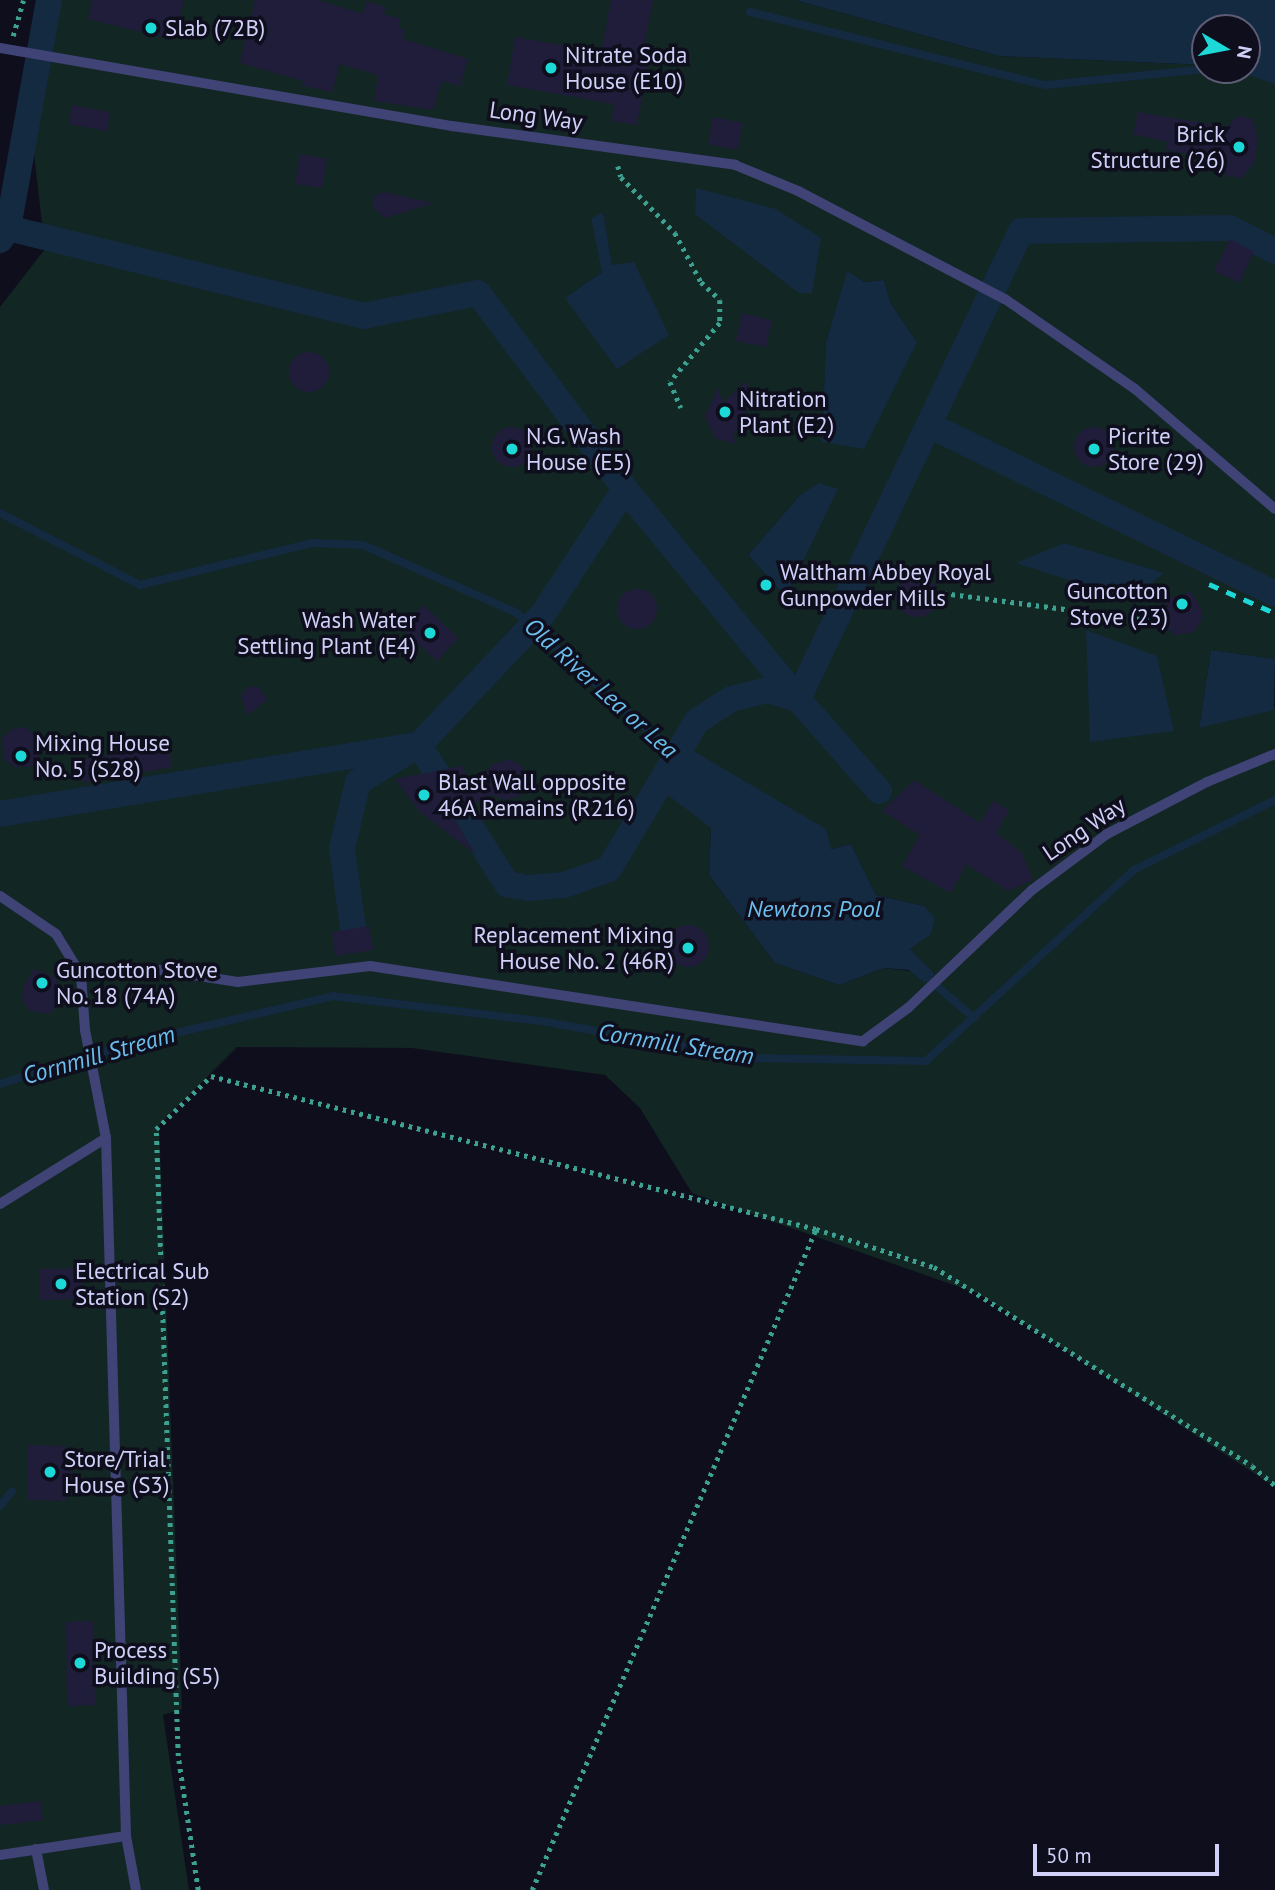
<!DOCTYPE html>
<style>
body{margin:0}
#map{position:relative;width:1275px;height:1890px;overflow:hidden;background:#0f0e1d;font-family:"PT Sans",sans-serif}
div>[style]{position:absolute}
.green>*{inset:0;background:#122623}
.water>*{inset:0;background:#142a41}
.stream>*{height:8px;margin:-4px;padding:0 4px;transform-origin:4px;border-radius:4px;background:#142a41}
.canal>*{height:26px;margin:-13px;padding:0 13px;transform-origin:13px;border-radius:13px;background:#142a41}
.building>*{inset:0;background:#201d3b}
.round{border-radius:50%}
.path>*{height:4.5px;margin-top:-2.25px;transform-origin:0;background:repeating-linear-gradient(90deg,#3ca190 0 3.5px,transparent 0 8.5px)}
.service>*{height:10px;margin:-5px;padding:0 5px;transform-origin:5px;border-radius:5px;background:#3f4376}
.rail>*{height:5px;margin-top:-2.5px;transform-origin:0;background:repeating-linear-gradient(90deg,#1cd9d8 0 10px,transparent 0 19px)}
.dots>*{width:19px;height:19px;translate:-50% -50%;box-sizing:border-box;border:4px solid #0f0e1d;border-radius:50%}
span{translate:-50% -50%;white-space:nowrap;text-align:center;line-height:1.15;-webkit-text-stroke:7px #0f0e1d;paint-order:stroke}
.poi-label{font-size:23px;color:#d0d0f9}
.left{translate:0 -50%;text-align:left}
.right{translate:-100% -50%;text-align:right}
.street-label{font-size:23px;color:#d0d0f9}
.water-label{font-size:24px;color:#6bbeec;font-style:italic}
.north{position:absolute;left:1191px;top:14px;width:70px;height:70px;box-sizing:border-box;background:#0f0e1d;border:2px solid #5c5c75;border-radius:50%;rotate:100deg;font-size:19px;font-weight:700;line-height:28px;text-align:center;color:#d0d0f9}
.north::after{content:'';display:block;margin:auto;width:24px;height:32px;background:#1cd9d8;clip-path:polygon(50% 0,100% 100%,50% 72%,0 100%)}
.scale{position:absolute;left:1033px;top:1844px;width:186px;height:32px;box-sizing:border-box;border:4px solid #d0d0f9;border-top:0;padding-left:9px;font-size:21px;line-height:24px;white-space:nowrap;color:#d0d0f9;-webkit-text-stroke:5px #0f0e1d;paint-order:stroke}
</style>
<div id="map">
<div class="green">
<i style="clip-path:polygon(evenodd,39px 0,795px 0,999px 56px,1205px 65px,1205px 70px,1246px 70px,1275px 79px,1275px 659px,1211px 650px,1199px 728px,1275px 707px,1275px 1487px,979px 1294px,692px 1193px,640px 1108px,605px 1075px,412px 1048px,237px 1047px,159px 1125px,182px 1709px,163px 1715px,189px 1890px,0 1890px,0 307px,45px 249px,27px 94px,39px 0,603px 213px,612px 266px,565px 298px,602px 272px,603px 213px,39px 0,847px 272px,864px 282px,884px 280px,891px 304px,917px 342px,823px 442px,826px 342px,847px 272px,39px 0,837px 489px,786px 597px,748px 555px,800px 495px,837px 489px,39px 0,711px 828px,831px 849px,851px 844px,876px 895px,924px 906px,910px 949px,935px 974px,884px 968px,839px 985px,775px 963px,709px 875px,711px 828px)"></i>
</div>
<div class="water">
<i style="clip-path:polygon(795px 0,1275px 0,1275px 79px,1246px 70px,1247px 28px,1205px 28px,1205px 65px,999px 56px)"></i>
<i style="clip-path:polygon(696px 188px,776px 209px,821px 238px,812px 293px,799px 293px,695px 214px)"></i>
<i style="clip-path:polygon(603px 212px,612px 265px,634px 262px,669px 335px,617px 369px,565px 298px,602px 272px,591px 219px)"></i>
<i style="clip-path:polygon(847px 271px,864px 282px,884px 280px,891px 304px,917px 342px,864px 449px,822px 442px,826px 342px)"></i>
<i style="clip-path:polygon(819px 483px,838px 489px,786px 597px,748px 555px,800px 495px)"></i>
<i style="clip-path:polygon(1064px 543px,1164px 573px,1131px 600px,1016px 563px)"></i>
<i style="clip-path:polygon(1086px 630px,1157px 656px,1174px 731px,1090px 742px)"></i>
<i style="clip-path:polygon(1211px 650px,1275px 659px,1274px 710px,1199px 728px)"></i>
<i style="clip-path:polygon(690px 749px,826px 829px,831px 849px,851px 844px,876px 895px,924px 906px,935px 918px,931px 934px,910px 949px,935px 974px,925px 983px,909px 970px,884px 968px,839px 985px,775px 963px,709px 875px,711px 828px,660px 789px)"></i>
</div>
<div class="stream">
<i style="left:750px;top:12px;width:305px;rotate:13.9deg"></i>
<i style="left:1046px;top:85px;width:160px;rotate:-5.7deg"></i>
<i style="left:1245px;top:70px;width:32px;rotate:18deg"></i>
<i style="left:0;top:513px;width:157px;rotate:27.2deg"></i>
<i style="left:140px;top:585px;width:177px;rotate:-13.7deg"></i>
<i style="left:312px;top:543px;width:51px;rotate:2.2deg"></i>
<i style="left:363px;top:545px;width:168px;rotate:23.8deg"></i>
<i style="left:517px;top:613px;width:229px;rotate:41.8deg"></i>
<i style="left:931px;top:981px;width:57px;rotate:40.7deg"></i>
<i style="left:0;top:1084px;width:135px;rotate:-17.2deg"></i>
<i style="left:129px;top:1044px;width:210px;rotate:-13.2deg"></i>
<i style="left:333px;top:996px;width:209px;rotate:6.9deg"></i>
<i style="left:541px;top:1021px;width:209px;rotate:10.2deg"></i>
<i style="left:747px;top:1058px;width:179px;rotate:1deg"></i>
<i style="left:926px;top:1061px;width:282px;rotate:-42.6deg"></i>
<i style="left:1134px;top:870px;width:157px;rotate:-26.4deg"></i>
<i style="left:0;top:1506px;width:19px;rotate:-51deg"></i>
</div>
<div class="canal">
<i style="left:8px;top:228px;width:232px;rotate:-79.8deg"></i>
<i style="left:0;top:240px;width:14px;rotate:-56deg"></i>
<i style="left:8px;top:228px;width:366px;rotate:13.9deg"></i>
<i style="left:363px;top:316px;width:117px;rotate:-11.3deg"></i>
<i style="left:478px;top:293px;width:245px;rotate:53.1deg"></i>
<i style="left:625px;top:489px;width:272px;rotate:50.5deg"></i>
<i style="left:931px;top:426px;width:383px;rotate:26deg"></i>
<i style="left:625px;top:489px;width:149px;rotate:123.3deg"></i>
<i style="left:543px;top:614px;width:180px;rotate:133.4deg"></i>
<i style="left:419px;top:745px;width:165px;rotate:57.7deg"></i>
<i style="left:507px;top:884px;width:21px;rotate:11deg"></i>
<i style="left:528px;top:888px;width:36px;rotate:-5deg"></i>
<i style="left:564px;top:885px;width:48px;rotate:-19.6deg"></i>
<i style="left:609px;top:869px;width:172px;rotate:-59.3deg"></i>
<i style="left:697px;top:721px;width:40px;rotate:-32.9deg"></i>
<i style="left:731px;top:699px;width:37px;rotate:-14deg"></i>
<i style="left:767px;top:690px;width:32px;rotate:16deg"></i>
<i style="left:879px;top:791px;width:123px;rotate:-131.4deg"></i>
<i style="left:798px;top:699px;width:518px;rotate:-64.52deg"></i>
<i style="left:1021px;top:231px;width:209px;rotate:-0.8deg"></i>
<i style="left:1230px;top:228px;width:51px;rotate:27.1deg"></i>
<i style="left:0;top:814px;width:425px;rotate:-9.4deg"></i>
<i style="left:419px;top:745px;width:71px;rotate:148.8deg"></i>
<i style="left:358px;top:782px;width:68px;rotate:103.6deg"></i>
<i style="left:342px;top:848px;width:81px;rotate:82.2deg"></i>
</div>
<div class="building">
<i style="clip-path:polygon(92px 0,184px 0,174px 40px,88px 19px)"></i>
<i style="clip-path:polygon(255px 0,319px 0,363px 14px,366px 1px,386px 7px,384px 14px,401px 19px,398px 28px,405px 30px,403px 39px,468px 59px,460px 86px,442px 81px,433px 110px,374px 101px,378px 75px,339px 64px,333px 92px,302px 86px,303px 81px,240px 63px)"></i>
<i style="clip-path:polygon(611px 0,653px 0,641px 60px,649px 61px,637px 125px,611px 121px,614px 104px,507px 85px,515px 37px,601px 52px)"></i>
<i style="clip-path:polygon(72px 105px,110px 112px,107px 131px,69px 124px)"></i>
<i style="clip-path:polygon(1138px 112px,1227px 127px,1237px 116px,1253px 119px,1258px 140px,1254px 163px,1242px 178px,1226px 176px,1222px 160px,1166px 150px,1167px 142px,1133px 134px)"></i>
<i style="clip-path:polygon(713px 117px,743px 123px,737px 150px,708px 144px)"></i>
<i style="clip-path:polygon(300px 154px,327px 159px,322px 188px,295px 184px)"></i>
<i style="clip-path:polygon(384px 192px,434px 203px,385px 218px,372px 207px,375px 195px)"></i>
<i style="clip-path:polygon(1230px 239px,1254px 252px,1239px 283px,1214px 271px)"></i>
<i style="clip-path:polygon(742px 313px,772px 320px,766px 347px,736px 341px)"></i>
<i class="round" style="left:289px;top:352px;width:40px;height:40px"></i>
<i style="clip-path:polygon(748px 380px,744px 421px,733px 434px,736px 444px,715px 438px,705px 416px,718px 388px,723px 402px)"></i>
<i class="round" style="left:1074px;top:427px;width:40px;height:40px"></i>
<i class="round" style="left:492px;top:427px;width:40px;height:40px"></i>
<i class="round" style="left:896px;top:575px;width:42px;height:42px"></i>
<i class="round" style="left:617px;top:589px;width:40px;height:40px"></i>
<i style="clip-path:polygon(1191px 592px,1201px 608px,1201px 621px,1194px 632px,1175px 635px,1165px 627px,1163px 607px,1172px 597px)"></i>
<i style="clip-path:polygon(423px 605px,458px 638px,437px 661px,401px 628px)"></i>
<i style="clip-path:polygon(248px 687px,259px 687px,267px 700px,247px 715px,241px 696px)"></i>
<i style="clip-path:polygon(25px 727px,40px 740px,39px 766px,14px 767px,4px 759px,2px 739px,12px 729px)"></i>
<i style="clip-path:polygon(169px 746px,172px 767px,83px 783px,80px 760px)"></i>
<i style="clip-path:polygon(510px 759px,522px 766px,527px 778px,519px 796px,506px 800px,492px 795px,452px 814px,475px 854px,419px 811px,395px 779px,462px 766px,474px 790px,491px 765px)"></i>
<i style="clip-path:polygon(914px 780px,980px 823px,993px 801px,1009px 810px,996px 833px,1022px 853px,1033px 880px,1008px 891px,966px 864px,951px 893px,902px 866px,920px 835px,882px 811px)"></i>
<i class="round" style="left:667px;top:925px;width:42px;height:42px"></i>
<i style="clip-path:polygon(369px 926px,373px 950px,335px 956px,332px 932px)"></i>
<i style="clip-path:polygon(34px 969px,53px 976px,61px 987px,62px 1000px,49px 1014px,30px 1011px,22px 999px,24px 986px)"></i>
<i style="clip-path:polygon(82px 1268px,82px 1299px,40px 1300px,39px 1269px)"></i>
<i style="clip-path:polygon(28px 1445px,66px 1446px,65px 1460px,73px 1460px,66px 1501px,27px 1500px)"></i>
<i style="clip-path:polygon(93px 1621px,95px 1705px,67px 1706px,66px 1622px)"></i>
<i style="clip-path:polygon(41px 1801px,43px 1820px,0 1825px,0 1806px)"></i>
</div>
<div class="path">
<i style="left:13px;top:36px;width:37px;rotate:-74deg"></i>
<i style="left:618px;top:166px;width:11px;rotate:75deg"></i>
<i style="left:621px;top:177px;width:78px;rotate:46deg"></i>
<i style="left:675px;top:233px;width:55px;rotate:62deg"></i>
<i style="left:701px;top:282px;width:26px;rotate:43deg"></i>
<i style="left:720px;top:300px;width:23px;rotate:90deg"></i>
<i style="left:720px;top:323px;width:77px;rotate:130.3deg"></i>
<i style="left:670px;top:382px;width:28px;rotate:67deg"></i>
<i style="left:943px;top:593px;width:215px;rotate:7.5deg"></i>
<i style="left:198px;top:1890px;width:135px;rotate:-98.5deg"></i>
<i style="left:178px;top:1756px;width:627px;rotate:-92.01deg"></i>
<i style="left:156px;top:1129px;width:76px;rotate:-43.9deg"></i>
<i style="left:211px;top:1076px;width:624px;rotate:14.19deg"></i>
<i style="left:816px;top:1229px;width:124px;rotate:17.9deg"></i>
<i style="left:934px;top:1267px;width:375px;rotate:32deg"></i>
<i style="left:1252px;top:1466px;width:30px;rotate:40deg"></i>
<i style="left:532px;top:1890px;width:719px;rotate:-66.75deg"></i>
</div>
<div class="service">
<i style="left:0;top:48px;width:459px;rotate:9.8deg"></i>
<i style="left:452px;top:126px;width:286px;rotate:7.8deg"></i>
<i style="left:735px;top:165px;width:68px;rotate:22.4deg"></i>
<i style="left:798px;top:191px;width:233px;rotate:27.6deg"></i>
<i style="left:1005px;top:299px;width:158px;rotate:34.7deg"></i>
<i style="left:1135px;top:389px;width:184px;rotate:40.6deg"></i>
<i style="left:0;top:896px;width:68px;rotate:34.2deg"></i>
<i style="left:56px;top:934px;width:48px;rotate:58.6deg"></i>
<i style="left:81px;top:975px;width:55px;rotate:85.8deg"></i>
<i style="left:85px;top:1030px;width:110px;rotate:79deg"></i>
<i style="left:106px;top:1138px;width:698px;rotate:88.36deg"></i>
<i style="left:126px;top:1836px;width:55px;rotate:79.5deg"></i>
<i style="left:81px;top:975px;width:79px;rotate:-3.6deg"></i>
<i style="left:160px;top:970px;width:79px;rotate:8.7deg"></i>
<i style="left:238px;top:982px;width:133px;rotate:-6.9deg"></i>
<i style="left:370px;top:966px;width:499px;rotate:8.7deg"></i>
<i style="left:863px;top:1041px;width:56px;rotate:-36.3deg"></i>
<i style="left:908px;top:1008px;width:171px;rotate:-43.6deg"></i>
<i style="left:1032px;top:890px;width:94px;rotate:-36.7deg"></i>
<i style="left:1107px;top:834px;width:113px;rotate:-27.5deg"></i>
<i style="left:1207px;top:782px;width:74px;rotate:-22.4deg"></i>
<i style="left:0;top:1204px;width:125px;rotate:-31.9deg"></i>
<i style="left:36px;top:1849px;width:42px;rotate:79deg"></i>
<i style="left:0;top:1855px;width:127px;rotate:-8.6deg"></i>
</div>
<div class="rail">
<i style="left:1209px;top:584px;width:72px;rotate:23.7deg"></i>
</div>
<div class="dots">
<i style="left:151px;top:28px;background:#1cd9d8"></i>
<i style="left:551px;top:68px;background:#1cd9d8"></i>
<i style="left:1239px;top:147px;background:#1cd9d8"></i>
<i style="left:725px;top:412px;background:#1cd9d8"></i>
<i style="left:512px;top:449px;background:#1cd9d8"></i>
<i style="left:1094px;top:449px;background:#1cd9d8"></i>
<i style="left:766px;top:585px;background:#1cd9d8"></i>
<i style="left:1182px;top:604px;background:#1cd9d8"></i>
<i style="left:430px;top:633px;background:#1cd9d8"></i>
<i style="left:21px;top:756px;background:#1cd9d8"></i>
<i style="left:424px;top:795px;background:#1cd9d8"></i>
<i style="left:688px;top:948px;background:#1cd9d8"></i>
<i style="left:42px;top:983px;background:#1cd9d8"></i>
<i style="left:61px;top:1284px;background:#1cd9d8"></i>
<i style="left:50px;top:1472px;background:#1cd9d8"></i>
<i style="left:80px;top:1663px;background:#1cd9d8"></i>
</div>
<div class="poi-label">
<span class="left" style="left:165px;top:28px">Slab (72B)</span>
<span class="left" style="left:565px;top:68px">Nitrate Soda<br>House (E10)</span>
<span class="right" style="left:1225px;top:147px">Brick<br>Structure (26)</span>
<span class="left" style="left:739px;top:412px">Nitration<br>Plant (E2)</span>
<span class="left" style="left:526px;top:449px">N.G. Wash<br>House (E5)</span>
<span class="left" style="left:1108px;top:449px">Picrite<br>Store (29)</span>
<span class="left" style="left:780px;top:585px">Waltham Abbey Royal<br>Gunpowder Mills</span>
<span class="right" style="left:1168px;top:604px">Guncotton<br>Stove (23)</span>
<span class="right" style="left:416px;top:633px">Wash Water<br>Settling Plant (E4)</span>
<span class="left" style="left:35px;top:756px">Mixing House<br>No. 5 (S28)</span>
<span class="left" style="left:438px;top:795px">Blast Wall opposite<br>46A Remains (R216)</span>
<span class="right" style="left:674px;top:948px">Replacement Mixing<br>House No. 2 (46R)</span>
<span class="left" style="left:56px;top:983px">Guncotton Stove<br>No. 18 (74A)</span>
<span class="left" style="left:75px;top:1284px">Electrical Sub<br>Station (S2)</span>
<span class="left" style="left:64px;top:1472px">Store/Trial<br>House (S3)</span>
<span class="left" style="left:94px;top:1663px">Process<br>Building (S5)</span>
</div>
<div class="street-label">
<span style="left:536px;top:116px;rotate:8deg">Long Way</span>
<span style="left:1084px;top:829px;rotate:-34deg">Long Way</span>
</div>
<div class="water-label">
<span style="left:601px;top:688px;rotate:42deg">Old River Lea or Lea</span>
<span style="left:814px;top:909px">Newtons Pool</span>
<span style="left:676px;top:1044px;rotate:9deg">Cornmill Stream</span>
<span style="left:99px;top:1055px;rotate:-16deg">Cornmill Stream</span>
</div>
<div class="north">N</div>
<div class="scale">50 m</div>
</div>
